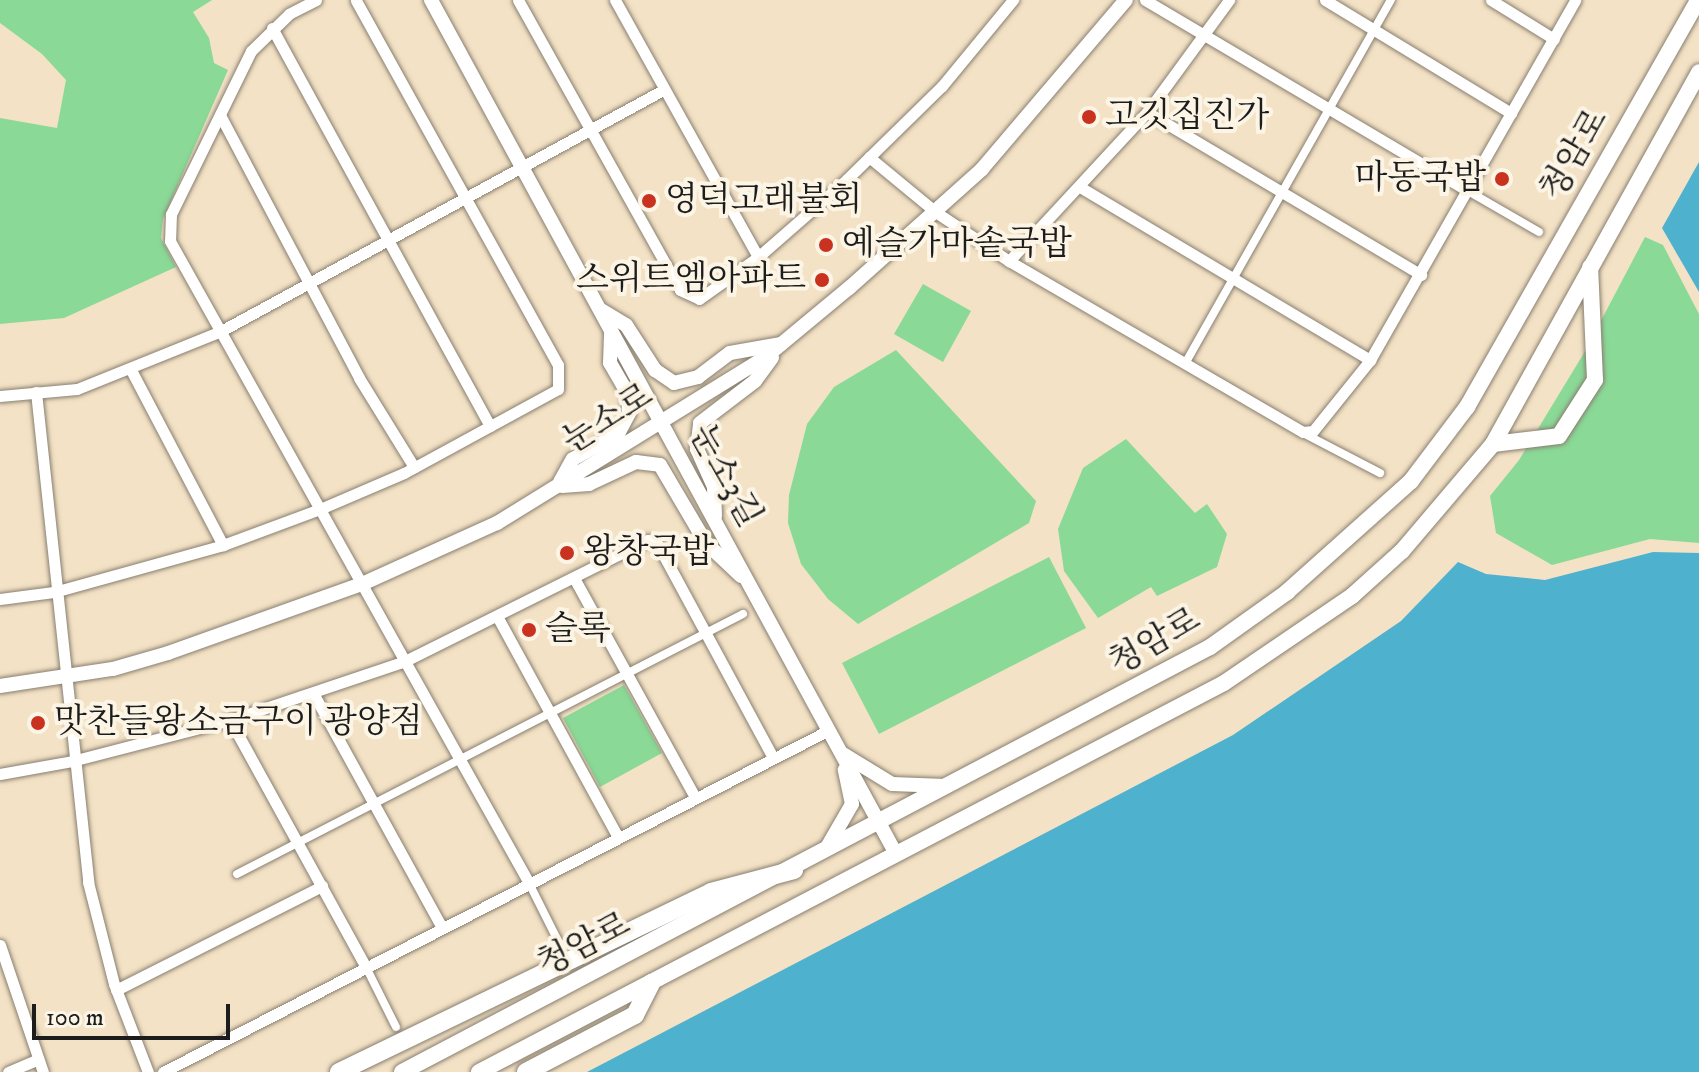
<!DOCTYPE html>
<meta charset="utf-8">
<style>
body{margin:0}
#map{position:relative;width:1699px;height:1072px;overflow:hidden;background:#f3e2c5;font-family:"IM FELL DW Pica","Noto Serif KR",serif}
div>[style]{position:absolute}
.green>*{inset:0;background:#8ad997}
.water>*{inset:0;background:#4eb1cd}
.roads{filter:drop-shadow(0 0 2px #887f70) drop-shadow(0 0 2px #887f70)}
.pedestrian>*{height:8px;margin:-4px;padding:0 4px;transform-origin:4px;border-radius:4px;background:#fff}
.minor>*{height:11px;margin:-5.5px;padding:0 5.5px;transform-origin:5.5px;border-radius:5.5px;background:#fff}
.tertiary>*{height:14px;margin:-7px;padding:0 7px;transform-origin:7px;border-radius:7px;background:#fff}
.secondary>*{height:16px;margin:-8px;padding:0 8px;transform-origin:8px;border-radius:8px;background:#fff}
.trunk>*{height:18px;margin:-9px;padding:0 9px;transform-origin:9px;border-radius:9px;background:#fff}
.dots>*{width:22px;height:22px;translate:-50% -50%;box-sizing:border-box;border:4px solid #fcf5e5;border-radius:50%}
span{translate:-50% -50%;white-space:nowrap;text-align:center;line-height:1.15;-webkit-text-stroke:8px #fcf5e5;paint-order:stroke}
.poi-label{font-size:34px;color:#1c1c1c}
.left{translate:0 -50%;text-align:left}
.right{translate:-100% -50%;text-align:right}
.street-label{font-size:34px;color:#1c1c1c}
.scale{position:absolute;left:32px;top:1004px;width:198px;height:36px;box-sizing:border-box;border:4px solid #1c1c1c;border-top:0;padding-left:10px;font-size:24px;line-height:28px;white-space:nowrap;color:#1c1c1c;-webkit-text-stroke:6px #fcf5e5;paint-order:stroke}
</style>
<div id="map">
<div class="green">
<i style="clip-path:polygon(0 0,212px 0,193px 12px,209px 38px,214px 63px,228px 70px,163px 219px,161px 238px,176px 267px,64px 318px,0 324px,0 118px,57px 128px,66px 80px,42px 54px,0 23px)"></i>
<i style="clip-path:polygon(1645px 237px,1663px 245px,1699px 314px,1699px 543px,1650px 539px,1552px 565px,1496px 533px,1490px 496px,1519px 460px,1584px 353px)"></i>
<i style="clip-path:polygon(923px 284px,971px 311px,943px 362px,894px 334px)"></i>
<i style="clip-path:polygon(896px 350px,1036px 501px,1029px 523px,858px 624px,828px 599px,801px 564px,788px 523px,789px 495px,807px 424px,834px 387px)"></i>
<i style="clip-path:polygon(1126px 439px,1195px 513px,1207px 504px,1227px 534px,1217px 567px,1157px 596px,1151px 587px,1098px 618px,1064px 571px,1058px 529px,1083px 468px)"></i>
<i style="clip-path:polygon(1049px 557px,1086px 628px,879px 734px,842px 663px)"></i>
<i style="clip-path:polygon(624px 685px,662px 753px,600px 787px,563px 718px)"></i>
</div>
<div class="water">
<i style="clip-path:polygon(1699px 162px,1699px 292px,1662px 228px)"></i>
<i style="clip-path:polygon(1653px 552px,1699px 553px,1699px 1072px,587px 1072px,1233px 735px,1401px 621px,1458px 562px,1486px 574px,1545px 580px)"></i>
</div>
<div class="roads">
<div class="pedestrian">
<i style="left:1468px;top:191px;width:82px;rotate:30deg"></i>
<i style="left:1186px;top:362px;width:416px;rotate:-60.5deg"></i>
<i style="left:1303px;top:433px;width:87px;rotate:27.5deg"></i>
<i style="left:237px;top:874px;width:569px;rotate:-27.2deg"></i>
<i style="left:529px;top:883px;width:67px;rotate:63.4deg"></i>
<i style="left:366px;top:967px;width:67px;rotate:63.4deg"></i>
</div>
<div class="minor">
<i style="left:316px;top:0;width:30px;rotate:153deg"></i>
<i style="left:289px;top:14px;width:53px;rotate:135.8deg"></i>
<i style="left:251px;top:51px;width:182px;rotate:116.1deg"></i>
<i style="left:171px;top:214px;width:27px;rotate:92deg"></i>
<i style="left:170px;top:241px;width:736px;rotate:60.79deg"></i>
<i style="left:518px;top:0;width:332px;rotate:60.8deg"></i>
<i style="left:680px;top:290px;width:21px;rotate:25deg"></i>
<i style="left:699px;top:299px;width:72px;rotate:-35.4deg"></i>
<i style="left:758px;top:257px;width:118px;rotate:-41.2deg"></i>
<i style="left:847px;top:179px;width:133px;rotate:-44.4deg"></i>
<i style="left:942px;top:86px;width:112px;rotate:-50.5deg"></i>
<i style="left:615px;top:0;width:294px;rotate:60.9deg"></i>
<i style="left:1145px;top:0;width:375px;rotate:30.6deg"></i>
<i style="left:1325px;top:0;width:218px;rotate:31.3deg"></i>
<i style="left:1491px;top:0;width:74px;rotate:31.8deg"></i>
<i style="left:272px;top:28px;width:454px;rotate:61.3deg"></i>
<i style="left:1147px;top:112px;width:319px;rotate:30.7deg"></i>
<i style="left:220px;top:115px;width:297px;rotate:62.1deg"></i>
<i style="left:359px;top:378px;width:105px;rotate:58.3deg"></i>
<i style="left:869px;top:157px;width:88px;rotate:39.5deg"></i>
<i style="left:937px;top:213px;width:87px;rotate:33.7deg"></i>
<i style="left:1009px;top:261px;width:340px;rotate:30.2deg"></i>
<i style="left:1303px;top:432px;width:10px;rotate:-6deg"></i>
<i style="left:1313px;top:431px;width:91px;rotate:-51.2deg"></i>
<i style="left:1370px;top:360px;width:414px;rotate:-60.3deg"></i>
<i style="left:1080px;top:187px;width:338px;rotate:30.8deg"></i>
<i style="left:1009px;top:261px;width:203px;rotate:-47.2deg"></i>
<i style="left:1147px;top:112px;width:139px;rotate:-53.8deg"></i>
<i style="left:131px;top:370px;width:198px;rotate:62.3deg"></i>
<i style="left:36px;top:392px;width:493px;rotate:83.9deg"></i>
<i style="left:88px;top:882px;width:105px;rotate:75.7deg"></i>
<i style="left:114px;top:984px;width:94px;rotate:68.9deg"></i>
<i style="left:0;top:396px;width:77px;rotate:-5.2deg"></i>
<i style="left:77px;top:389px;width:155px;rotate:-21.9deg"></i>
<i style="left:221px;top:331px;width:503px;rotate:-28.6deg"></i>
<i style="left:574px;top:578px;width:250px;rotate:61.1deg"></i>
<i style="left:0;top:599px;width:54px;rotate:-7.4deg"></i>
<i style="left:54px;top:592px;width:175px;rotate:-15.5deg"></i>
<i style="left:223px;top:545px;width:103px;rotate:-20.4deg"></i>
<i style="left:320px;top:509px;width:91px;rotate:-23.2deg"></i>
<i style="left:404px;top:473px;width:175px;rotate:-28.6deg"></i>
<i style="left:558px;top:389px;width:24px;rotate:-90deg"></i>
<i style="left:558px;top:365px;width:417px;rotate:-119deg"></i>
<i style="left:498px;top:618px;width:250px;rotate:61.3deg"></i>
<i style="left:313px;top:693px;width:268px;rotate:61.2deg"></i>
<i style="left:230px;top:720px;width:282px;rotate:61.2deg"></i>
<i style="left:0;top:774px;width:73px;rotate:-10.2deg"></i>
<i style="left:72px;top:761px;width:163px;rotate:-14.5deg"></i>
<i style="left:230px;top:720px;width:185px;rotate:-18.6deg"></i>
<i style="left:405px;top:661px;width:271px;rotate:-26.5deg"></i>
<i style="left:648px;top:540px;width:11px;rotate:27deg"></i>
<i style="left:658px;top:545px;width:242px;rotate:61.6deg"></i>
<i style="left:0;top:945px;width:134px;rotate:71.3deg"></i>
<i style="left:116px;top:990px;width:231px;rotate:-26.8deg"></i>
<i style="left:8px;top:1072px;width:33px;rotate:-23deg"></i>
<i style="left:163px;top:1072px;width:749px;rotate:-27.18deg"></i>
</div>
<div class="tertiary">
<i style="left:431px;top:0;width:972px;rotate:61.43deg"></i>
<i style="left:601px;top:310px;width:29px;rotate:31deg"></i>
<i style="left:626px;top:325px;width:54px;rotate:57.2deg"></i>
<i style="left:655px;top:370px;width:23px;rotate:34deg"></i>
<i style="left:674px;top:383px;width:25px;rotate:-14deg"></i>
<i style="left:698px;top:377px;width:40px;rotate:-37deg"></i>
<i style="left:730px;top:353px;width:52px;rotate:-10deg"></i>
<i style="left:560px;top:482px;width:26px;rotate:-61deg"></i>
<i style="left:573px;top:459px;width:51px;rotate:-29.1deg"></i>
<i style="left:618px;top:434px;width:24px;rotate:-62deg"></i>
<i style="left:629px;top:413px;width:19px;rotate:-93deg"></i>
<i style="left:628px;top:394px;width:36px;rotate:-120deg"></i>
<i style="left:610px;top:363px;width:30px;rotate:-88deg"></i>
<i style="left:562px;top:486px;width:27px;rotate:-4deg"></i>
<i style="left:589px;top:484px;width:52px;rotate:-25.1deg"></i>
<i style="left:636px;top:462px;width:24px;rotate:7deg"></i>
<i style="left:660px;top:465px;width:91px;rotate:59.5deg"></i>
<i style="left:706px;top:543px;width:48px;rotate:43.3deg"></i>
<i style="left:715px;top:516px;width:29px;rotate:-92deg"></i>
<i style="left:714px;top:487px;width:42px;rotate:-114.1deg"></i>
<i style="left:697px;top:449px;width:26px;rotate:-83deg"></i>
<i style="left:700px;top:423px;width:69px;rotate:-37.4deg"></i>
<i style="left:755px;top:381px;width:29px;rotate:-54deg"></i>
<i style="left:0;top:686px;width:114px;rotate:-8.6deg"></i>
<i style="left:113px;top:669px;width:57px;rotate:-16.2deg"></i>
<i style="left:168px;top:653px;width:206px;rotate:-19.6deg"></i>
<i style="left:362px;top:584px;width:148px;rotate:-24.3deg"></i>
<i style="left:497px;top:523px;width:317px;rotate:-31.7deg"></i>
<i style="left:767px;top:356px;width:107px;rotate:-39.7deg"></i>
<i style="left:849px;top:288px;width:178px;rotate:-41.8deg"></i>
<i style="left:982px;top:169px;width:222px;rotate:-49.6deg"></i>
<i style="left:843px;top:754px;width:57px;rotate:31.5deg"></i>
<i style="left:892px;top:784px;width:53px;rotate:2.2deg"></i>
<i style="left:826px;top:849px;width:52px;rotate:-60deg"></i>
<i style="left:852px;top:804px;width:35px;rotate:-102deg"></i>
</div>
<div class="secondary">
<i style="left:1493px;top:444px;width:66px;rotate:-6.9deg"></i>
<i style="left:1559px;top:436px;width:67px;rotate:-57.3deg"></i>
<i style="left:1595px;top:380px;width:113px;rotate:-92.5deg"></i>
<i style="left:402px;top:1072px;width:913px;rotate:-27.74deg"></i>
<i style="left:1210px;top:647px;width:95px;rotate:-35.5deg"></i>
<i style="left:1287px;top:592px;width:166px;rotate:-41.8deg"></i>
<i style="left:1411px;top:481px;width:93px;rotate:-52.9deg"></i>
<i style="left:1467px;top:407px;width:468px;rotate:-60.4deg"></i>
<i style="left:479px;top:1072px;width:840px;rotate:-27.57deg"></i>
<i style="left:1224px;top:683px;width:155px;rotate:-34.2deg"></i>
<i style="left:1352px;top:596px;width:67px;rotate:-42deg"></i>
<i style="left:1402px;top:551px;width:140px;rotate:-49.6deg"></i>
<i style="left:1493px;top:444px;width:425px;rotate:-61deg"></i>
</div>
<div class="trunk">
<i style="left:339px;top:1072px;width:413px;rotate:-25.8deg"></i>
<i style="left:711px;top:892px;width:86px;rotate:-14.8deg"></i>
<i style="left:526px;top:1072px;width:123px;rotate:-27.6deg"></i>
<i style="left:635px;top:1015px;width:36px;rotate:-63deg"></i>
</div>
</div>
<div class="dots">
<i style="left:1089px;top:117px;background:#c8321e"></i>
<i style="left:1502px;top:179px;background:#c8321e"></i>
<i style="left:649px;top:201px;background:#c8321e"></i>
<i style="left:826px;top:245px;background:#c8321e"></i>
<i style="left:822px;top:280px;background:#c8321e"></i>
<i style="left:567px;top:553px;background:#c8321e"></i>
<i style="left:529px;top:630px;background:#c8321e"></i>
<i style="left:38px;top:723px;background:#c8321e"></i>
</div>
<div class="poi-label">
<span class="left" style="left:1105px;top:117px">고깃집진가</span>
<span class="right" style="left:1486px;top:179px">마동국밥</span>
<span class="left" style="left:665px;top:201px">영덕고래불회</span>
<span class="left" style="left:842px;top:245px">예슬가마솥국밥</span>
<span class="right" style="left:806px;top:280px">스위트엠아파트</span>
<span class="left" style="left:583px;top:553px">왕창국밥</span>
<span class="left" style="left:545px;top:630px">슬록</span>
<span class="left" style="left:54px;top:723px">맛찬들왕소금구이 광양점</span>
</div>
<div class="street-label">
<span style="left:1575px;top:155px;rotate:-60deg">청암로</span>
<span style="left:608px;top:419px;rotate:-32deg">눈소로</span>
<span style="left:725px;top:476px;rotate:61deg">눈소3길</span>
<span style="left:1155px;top:642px;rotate:-30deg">청암로</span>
<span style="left:584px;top:945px;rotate:-27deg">청암로</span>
</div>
<div class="scale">100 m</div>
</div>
